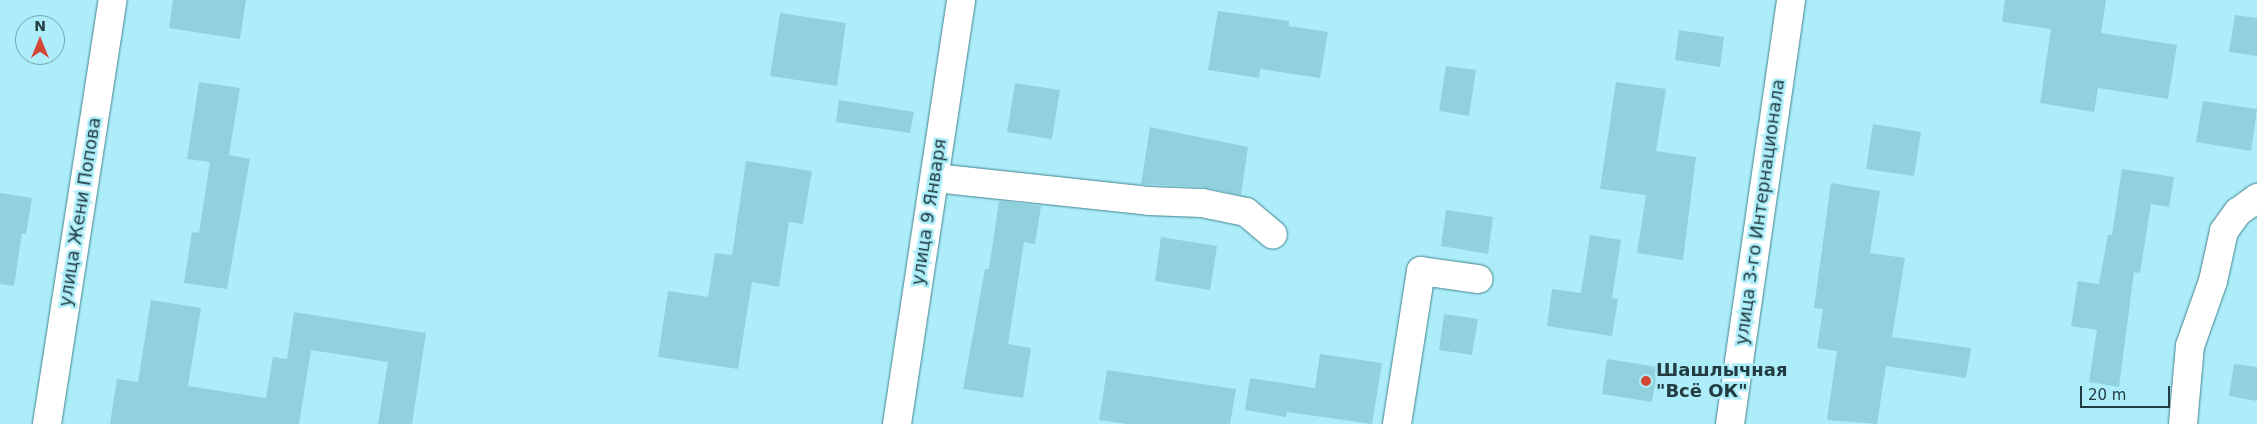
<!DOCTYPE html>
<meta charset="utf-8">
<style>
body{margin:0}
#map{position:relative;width:2257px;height:424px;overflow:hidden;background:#acedf9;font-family:"DejaVu Sans",sans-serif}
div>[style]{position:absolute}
.building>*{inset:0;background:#91d1dd}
.roads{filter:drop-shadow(0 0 1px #44838e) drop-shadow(0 0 1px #44838e)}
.minor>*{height:28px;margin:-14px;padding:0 14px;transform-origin:14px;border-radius:14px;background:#fff}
.dots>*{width:14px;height:14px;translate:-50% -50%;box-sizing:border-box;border:2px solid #acedf9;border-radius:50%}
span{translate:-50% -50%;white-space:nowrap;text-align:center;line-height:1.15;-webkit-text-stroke:5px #acedf9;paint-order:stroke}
.street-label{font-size:18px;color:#223c41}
.poi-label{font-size:18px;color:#223c41;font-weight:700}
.left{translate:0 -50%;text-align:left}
.north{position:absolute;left:15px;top:15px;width:50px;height:50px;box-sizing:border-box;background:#acedf9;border:1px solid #75a6af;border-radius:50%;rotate:0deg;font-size:14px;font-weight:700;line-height:20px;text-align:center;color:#223c41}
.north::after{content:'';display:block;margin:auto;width:18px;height:22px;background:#d34734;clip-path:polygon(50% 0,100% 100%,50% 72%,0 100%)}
.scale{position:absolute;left:2080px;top:386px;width:90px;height:22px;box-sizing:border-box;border:2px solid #223c41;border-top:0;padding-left:6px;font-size:15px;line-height:18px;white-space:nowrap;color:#223c41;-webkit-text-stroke:4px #acedf9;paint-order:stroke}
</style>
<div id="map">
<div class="building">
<i style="clip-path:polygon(173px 0,246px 0,240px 39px,169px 28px)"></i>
<i style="clip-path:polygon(2005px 0,2106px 0,2101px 33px,2177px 45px,2168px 99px,2098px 88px,2094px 112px,2040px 103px,2051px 29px,2002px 22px)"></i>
<i style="clip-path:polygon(1218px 11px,1289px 21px,1289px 26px,1328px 32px,1320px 78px,1260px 69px,1259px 78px,1208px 70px)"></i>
<i style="clip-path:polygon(780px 13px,846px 23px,837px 86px,770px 76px)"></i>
<i style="clip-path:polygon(2235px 15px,2257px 18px,2257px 56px,2229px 52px)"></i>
<i style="clip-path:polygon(1679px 30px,1724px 37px,1720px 67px,1675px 60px)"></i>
<i style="clip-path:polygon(1446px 66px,1476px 70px,1469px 116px,1439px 111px)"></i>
<i style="clip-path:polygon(199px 82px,240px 88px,229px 155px,250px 159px,227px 289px,184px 283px,192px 232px,199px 233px,210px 162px,187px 159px)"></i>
<i style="clip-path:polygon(1616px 82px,1666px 89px,1656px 151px,1696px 157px,1683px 260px,1637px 253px,1646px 195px,1600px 189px)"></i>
<i style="clip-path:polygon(1015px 83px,1060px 90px,1052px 139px,1007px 132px)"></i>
<i style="clip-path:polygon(839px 100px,914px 112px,910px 133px,836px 122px)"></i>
<i style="clip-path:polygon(2203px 101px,2257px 109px,2251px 151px,2196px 142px)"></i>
<i style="clip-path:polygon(1873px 124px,1921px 132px,1914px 176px,1866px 169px)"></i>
<i style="clip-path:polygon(1150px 127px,1248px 147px,1241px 195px,1203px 187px,1141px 184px)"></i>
<i style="clip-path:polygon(746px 161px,812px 171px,803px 224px,789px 222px,779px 287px,752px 282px,738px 369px,658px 357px,668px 291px,708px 297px,715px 253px,732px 255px)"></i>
<i style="clip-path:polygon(2122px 169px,2174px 177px,2169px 207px,2151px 204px,2140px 273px,2134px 272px,2119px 387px,2089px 382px,2097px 330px,2071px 326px,2078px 281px,2099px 284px,2108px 235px,2112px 235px)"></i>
<i style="clip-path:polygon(1831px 183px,1880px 191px,1870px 253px,1905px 258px,1892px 337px,1971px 348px,1966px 378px,1886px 366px,1877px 424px,1827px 420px,1837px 351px,1817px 348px,1823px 309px,1814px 308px)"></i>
<i style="clip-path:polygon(0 193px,32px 198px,26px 234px,22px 233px,14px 286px,0 284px)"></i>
<i style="clip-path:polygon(999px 201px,1041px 206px,1035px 244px,1024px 242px,1008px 344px,1031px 348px,1023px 398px,963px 389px,985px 269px,989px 269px)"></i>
<i style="clip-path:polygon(1446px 210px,1493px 217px,1488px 254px,1441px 246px)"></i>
<i style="clip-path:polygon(1590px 235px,1621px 240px,1612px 298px,1618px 299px,1612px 336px,1547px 326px,1552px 289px,1581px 293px)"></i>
<i style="clip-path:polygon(1161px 237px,1217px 246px,1210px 290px,1155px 281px)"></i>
<i style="clip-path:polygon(151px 300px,201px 308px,188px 386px,266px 398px,273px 357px,287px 359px,294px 312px,426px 333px,412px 424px,378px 424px,388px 362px,311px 350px,299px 424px,110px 424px,117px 379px,138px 382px)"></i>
<i style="clip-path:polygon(1444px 314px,1478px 319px,1472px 355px,1439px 350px)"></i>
<i style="clip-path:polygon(1320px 354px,1382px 363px,1372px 424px,1287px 412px,1286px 417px,1245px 410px,1250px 378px,1315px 388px)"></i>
<i style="clip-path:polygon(1607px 359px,1658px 367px,1652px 402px,1602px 394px)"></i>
<i style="clip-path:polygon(2234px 364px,2257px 367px,2257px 401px,2229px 396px)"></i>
<i style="clip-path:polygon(1107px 370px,1236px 389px,1230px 424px,1127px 424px,1099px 420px)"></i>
</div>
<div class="roads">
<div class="minor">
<i style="left:935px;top:178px;width:215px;rotate:6.1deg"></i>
<i style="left:1149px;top:201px;width:53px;rotate:2.2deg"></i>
<i style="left:1202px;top:203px;width:45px;rotate:11.6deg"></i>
<i style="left:1246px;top:212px;width:35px;rotate:40deg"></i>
<i style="left:47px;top:424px;width:429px;rotate:-81.2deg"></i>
<i style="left:897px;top:424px;width:429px;rotate:-81.4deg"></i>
<i style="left:1397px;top:424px;width:155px;rotate:-81.1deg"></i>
<i style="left:1421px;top:271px;width:58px;rotate:8deg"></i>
<i style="left:1730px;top:424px;width:428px;rotate:-81.8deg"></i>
<i style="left:2183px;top:424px;width:78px;rotate:-84.9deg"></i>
<i style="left:2190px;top:346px;width:69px;rotate:-70.5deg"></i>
<i style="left:2213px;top:281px;width:51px;rotate:-77.6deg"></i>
<i style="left:2224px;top:231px;width:24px;rotate:-54deg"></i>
<i style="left:2238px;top:212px;width:24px;rotate:-36deg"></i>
</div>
</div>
<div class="dots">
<i style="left:1646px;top:381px;background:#d34734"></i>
</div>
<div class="street-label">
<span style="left:80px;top:212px;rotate:-81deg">улица Жени Попова</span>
<span style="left:929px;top:212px;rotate:-81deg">улица 9 Января</span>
<span style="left:1760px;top:212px;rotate:-82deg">улица 3-го Интернационала</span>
</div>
<div class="poi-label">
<span class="left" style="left:1656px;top:381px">Шашлычная<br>"Всё ОК"</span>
</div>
<div class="north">N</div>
<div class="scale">20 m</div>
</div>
